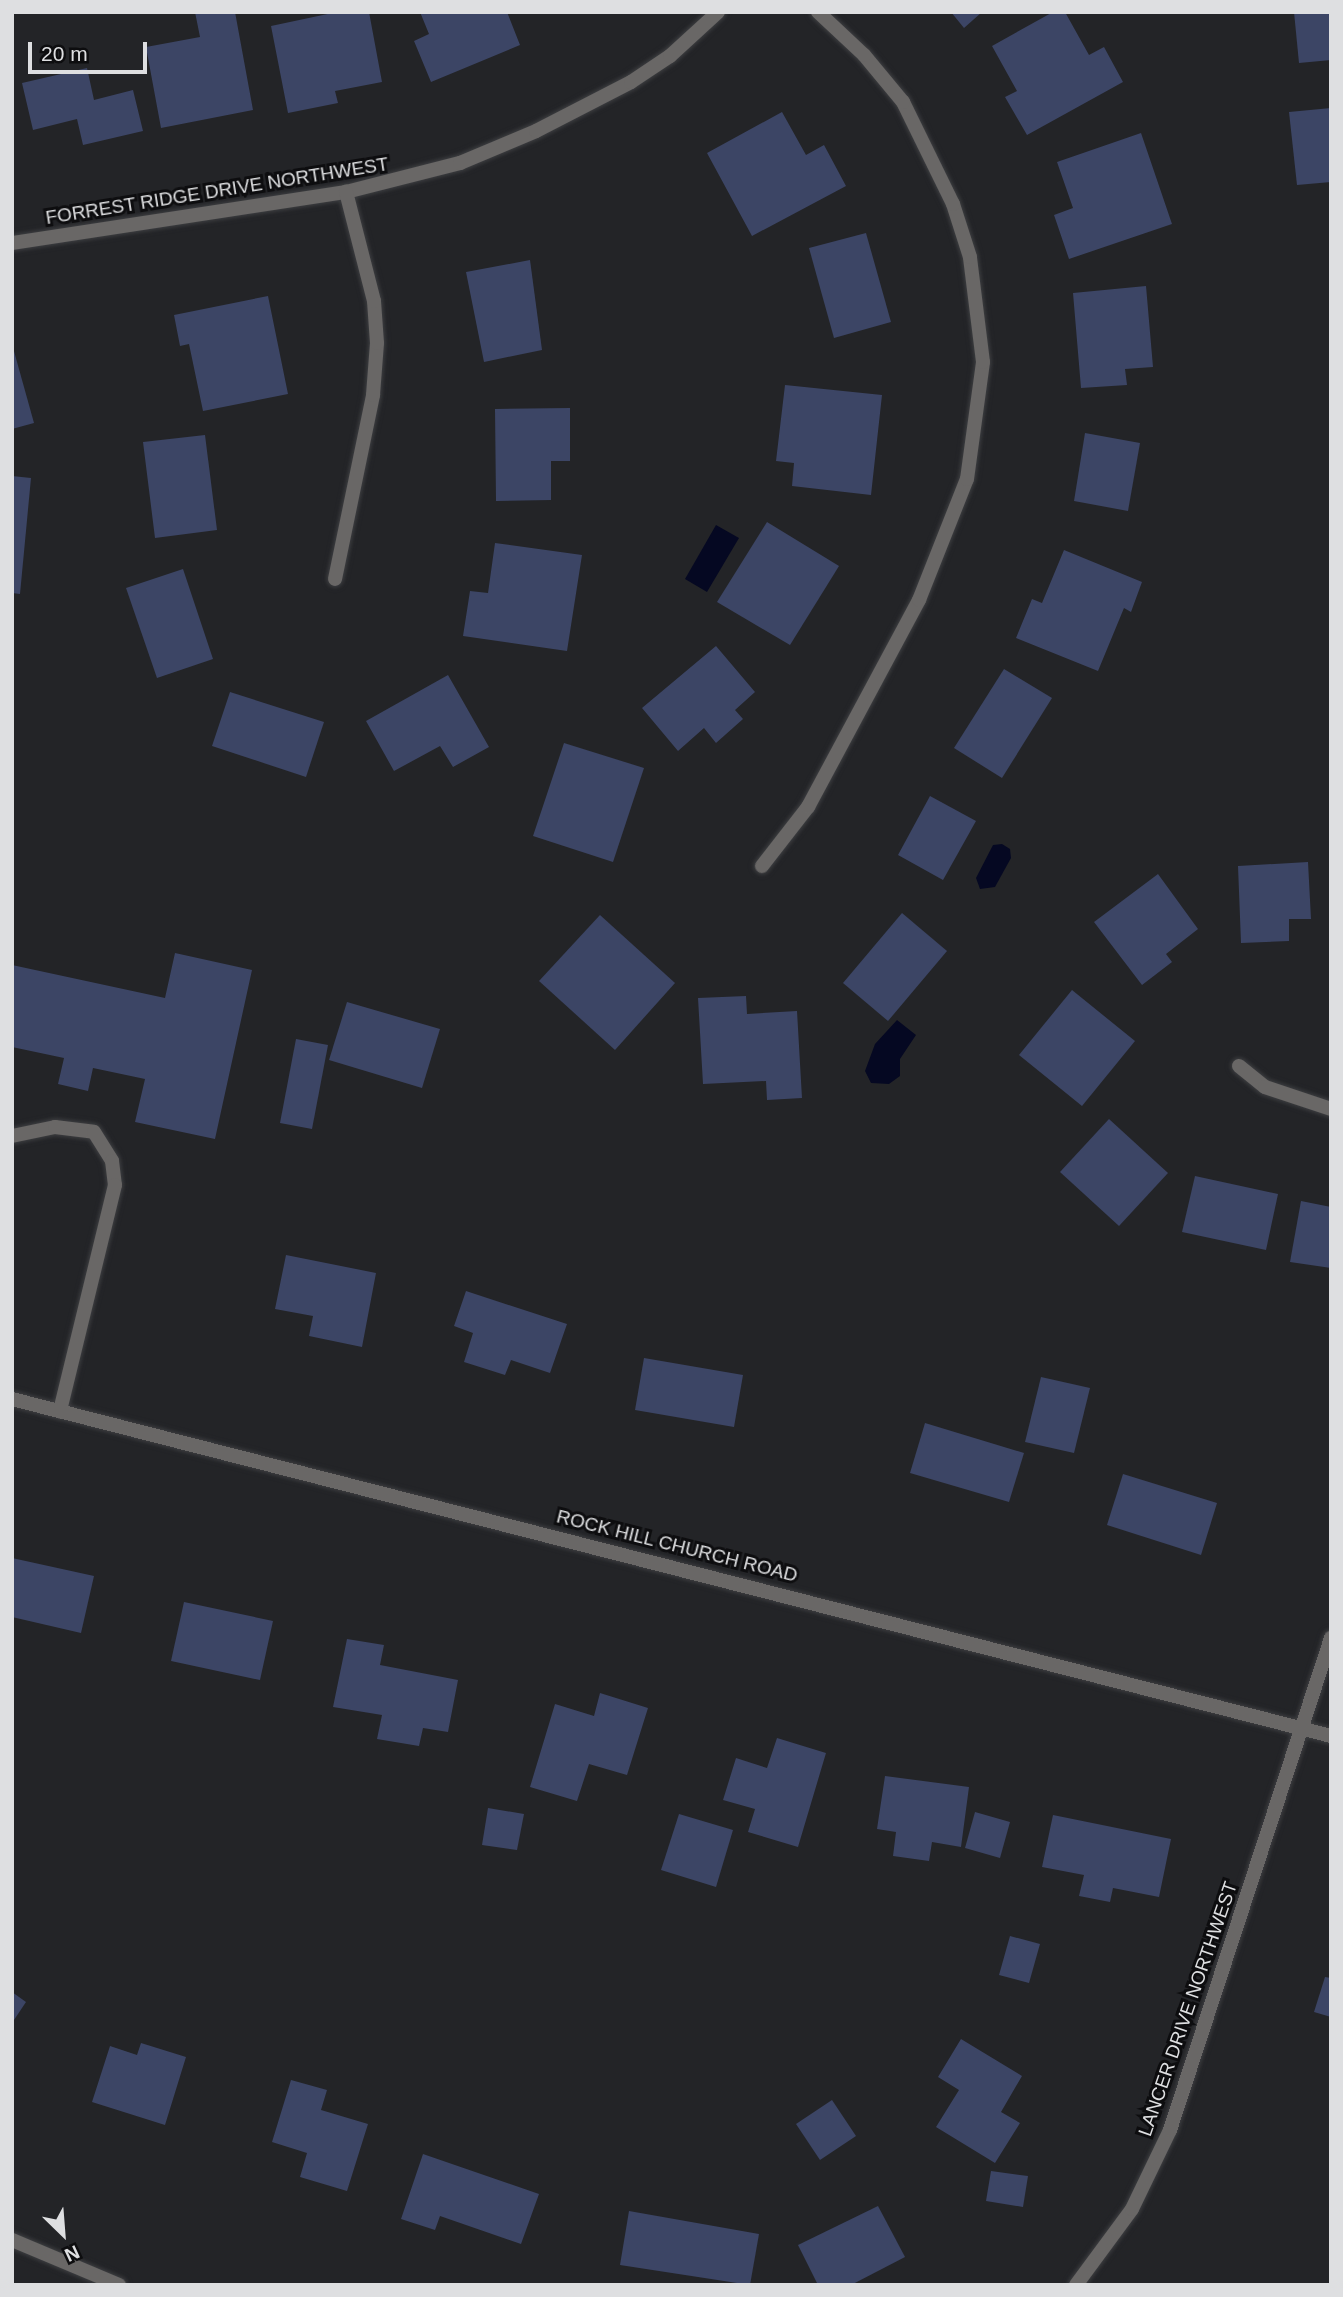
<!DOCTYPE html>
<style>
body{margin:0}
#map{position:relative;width:1343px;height:2297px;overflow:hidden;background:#232427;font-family:Arial,sans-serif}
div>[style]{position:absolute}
.water>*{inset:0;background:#050822}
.building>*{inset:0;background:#3c4565}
.roads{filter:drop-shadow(0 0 2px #3d3e41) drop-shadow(0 0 2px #3d3e41)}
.service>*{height:14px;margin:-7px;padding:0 7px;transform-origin:7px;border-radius:7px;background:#696766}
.minor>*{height:14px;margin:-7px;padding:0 7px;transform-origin:7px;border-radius:7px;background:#696766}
.tertiary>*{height:14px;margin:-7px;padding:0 7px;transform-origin:7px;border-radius:7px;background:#696766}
span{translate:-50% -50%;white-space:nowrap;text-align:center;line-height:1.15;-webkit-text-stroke:6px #0d0d0f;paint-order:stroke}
.street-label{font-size:19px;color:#dedfe1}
.frame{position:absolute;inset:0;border:14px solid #dedfe1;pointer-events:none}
.north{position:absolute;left:28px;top:2199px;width:70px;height:70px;-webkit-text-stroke:5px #0d0d0f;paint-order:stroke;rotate:155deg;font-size:19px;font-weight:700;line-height:28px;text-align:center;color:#dedfe1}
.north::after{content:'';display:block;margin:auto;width:24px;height:32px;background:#dedfe1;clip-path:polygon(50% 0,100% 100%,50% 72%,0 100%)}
.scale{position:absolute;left:28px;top:42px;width:119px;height:32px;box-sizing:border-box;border:4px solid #dedfe1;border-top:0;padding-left:9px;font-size:21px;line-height:24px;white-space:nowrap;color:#dedfe1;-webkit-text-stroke:5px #0d0d0f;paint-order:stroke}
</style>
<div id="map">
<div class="water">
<i style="clip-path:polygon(716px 525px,739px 538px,707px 592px,685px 579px)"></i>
<i style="clip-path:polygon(1002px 844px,1010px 849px,1011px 858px,995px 887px,980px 889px,976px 878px,993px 845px)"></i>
<i style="clip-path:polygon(897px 1020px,916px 1035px,900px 1059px,900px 1076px,889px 1084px,871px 1083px,865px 1071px,875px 1044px)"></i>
</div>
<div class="building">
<i style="clip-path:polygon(195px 12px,235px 12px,253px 110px,161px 128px,146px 47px,200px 37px)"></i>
<i style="clip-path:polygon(337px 12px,369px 12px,382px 82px,335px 91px,338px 103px,288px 113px,271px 26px)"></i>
<i style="clip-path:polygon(420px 12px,507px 12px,520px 45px,431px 82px,414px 41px,429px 34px)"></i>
<i style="clip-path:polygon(951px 12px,982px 12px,964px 28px)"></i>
<i style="clip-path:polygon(1053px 12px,1065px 12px,1089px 55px,1104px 47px,1123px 82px,1027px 135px,1005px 97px,1017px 91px,992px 46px)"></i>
<i style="clip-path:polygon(1294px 12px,1331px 12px,1331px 60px,1299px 63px)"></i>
<i style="clip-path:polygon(87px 68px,94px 100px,133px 90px,143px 131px,83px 145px,77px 119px,33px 130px,22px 83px)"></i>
<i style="clip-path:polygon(1331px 108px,1331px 182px,1297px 185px,1289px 112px)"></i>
<i style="clip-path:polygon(782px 112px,806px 155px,824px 145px,846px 186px,752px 236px,707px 153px)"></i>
<i style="clip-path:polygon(1141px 133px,1172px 224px,1069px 259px,1054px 215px,1073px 208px,1057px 162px)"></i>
<i style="clip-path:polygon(866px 233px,891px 322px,834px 338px,809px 248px)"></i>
<i style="clip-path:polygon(530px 260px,542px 350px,484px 362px,466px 272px)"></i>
<i style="clip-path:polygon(1146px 286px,1153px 367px,1125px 369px,1127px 385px,1081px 388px,1073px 293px)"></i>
<i style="clip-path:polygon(268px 296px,288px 394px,203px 411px,189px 344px,180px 346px,174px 315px)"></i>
<i style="clip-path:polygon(12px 344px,34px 423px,12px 429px)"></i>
<i style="clip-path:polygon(785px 385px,882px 395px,871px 495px,792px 486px,794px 463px,776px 461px)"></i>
<i style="clip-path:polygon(570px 408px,570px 461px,551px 461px,551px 500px,496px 501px,495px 409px)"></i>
<i style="clip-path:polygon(1085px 433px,1140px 443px,1128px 511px,1074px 501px)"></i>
<i style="clip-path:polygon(205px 435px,217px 530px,155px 538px,143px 442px)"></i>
<i style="clip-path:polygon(12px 476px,31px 478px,20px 594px,12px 593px)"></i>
<i style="clip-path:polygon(767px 522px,839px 566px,790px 645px,717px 602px)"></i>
<i style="clip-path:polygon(495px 543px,582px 555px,567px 651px,463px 636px,470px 591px,488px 593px)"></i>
<i style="clip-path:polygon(1064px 550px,1142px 582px,1131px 612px,1124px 608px,1098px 671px,1016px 638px,1032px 599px,1042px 603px)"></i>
<i style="clip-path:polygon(183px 569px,213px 659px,157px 678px,126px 588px)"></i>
<i style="clip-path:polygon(716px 646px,755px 692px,735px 710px,743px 719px,716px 743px,704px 728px,678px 751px,642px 708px)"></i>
<i style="clip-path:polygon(1004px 669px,1052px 698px,1002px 778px,954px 748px)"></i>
<i style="clip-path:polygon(448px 675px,489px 747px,453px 767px,440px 746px,394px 771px,366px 721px)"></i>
<i style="clip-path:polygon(230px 692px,324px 722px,306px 777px,212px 746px)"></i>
<i style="clip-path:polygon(564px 743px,644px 768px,613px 862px,533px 836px)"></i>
<i style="clip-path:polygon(930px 796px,976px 821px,943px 880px,898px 855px)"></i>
<i style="clip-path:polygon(1308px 862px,1311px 919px,1289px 919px,1289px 941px,1241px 943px,1238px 866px)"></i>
<i style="clip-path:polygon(1158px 874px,1198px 929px,1166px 954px,1172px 962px,1142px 985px,1094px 922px)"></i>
<i style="clip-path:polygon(902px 913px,947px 951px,888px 1021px,843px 983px)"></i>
<i style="clip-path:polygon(600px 915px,675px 983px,615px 1050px,539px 981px)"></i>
<i style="clip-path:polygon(175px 953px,252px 970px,215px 1139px,135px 1122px,145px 1079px,93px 1068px,88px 1091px,58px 1084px,64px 1058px,12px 1047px,12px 965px,165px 998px)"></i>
<i style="clip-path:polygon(1072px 990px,1135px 1041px,1082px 1106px,1019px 1055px)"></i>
<i style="clip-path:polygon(746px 996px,747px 1014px,797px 1011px,802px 1098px,767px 1100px,766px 1081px,703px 1084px,698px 998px)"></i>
<i style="clip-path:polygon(347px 1002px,440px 1029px,422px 1088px,329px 1060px)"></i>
<i style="clip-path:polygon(296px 1039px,328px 1045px,312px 1129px,280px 1123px)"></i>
<i style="clip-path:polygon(1109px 1119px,1168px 1173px,1119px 1226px,1060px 1172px)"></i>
<i style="clip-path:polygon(1195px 1176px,1278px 1194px,1266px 1250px,1182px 1232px)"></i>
<i style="clip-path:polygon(1301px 1201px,1331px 1207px,1331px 1268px,1290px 1262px)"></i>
<i style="clip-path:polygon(286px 1255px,376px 1273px,362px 1347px,309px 1336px,313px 1316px,275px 1309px)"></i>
<i style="clip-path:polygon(466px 1291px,567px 1324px,550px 1373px,511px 1360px,505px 1375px,464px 1362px,473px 1333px,454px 1326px)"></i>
<i style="clip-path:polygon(644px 1358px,743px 1375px,734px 1427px,635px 1410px)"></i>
<i style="clip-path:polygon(1041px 1377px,1090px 1388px,1074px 1453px,1025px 1442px)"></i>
<i style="clip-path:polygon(925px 1423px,1024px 1453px,1009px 1502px,910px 1473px)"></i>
<i style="clip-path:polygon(1123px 1474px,1217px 1503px,1201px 1555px,1107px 1525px)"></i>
<i style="clip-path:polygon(12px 1558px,94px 1576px,81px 1633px,12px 1617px)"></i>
<i style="clip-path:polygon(184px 1602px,273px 1621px,260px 1680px,171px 1661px)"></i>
<i style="clip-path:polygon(347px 1639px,384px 1645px,380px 1665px,458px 1680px,448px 1732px,423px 1728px,419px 1746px,377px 1739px,382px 1715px,333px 1707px)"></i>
<i style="clip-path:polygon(600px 1693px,648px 1708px,627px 1775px,589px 1764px,577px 1801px,530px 1787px,555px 1704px,594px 1716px)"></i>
<i style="clip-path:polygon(777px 1738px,826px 1753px,798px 1847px,748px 1832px,755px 1809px,723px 1800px,736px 1758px,767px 1768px)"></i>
<i style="clip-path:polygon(885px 1776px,969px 1787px,961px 1847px,932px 1842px,929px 1861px,893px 1856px,896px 1832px,877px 1829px)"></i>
<i style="clip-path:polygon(488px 1808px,524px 1814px,517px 1850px,482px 1845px)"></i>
<i style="clip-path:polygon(975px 1812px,1010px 1822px,1000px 1858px,965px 1848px)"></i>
<i style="clip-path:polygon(679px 1814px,733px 1830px,716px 1887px,661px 1870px)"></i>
<i style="clip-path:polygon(1053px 1815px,1171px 1839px,1159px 1897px,1113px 1888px,1110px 1902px,1079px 1896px,1084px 1875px,1042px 1867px)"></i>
<i style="clip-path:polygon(1010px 1936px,1040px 1944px,1029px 1983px,999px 1975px)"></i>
<i style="clip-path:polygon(1325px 1977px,1331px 1978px,1331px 2017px,1314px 2012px)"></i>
<i style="clip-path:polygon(12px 1992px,26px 2002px,12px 2023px)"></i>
<i style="clip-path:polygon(961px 2039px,1022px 2076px,1001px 2112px,1020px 2123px,995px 2163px,936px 2127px,959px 2090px,938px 2077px)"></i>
<i style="clip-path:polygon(141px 2043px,186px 2057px,165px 2125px,92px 2102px,110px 2046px,137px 2055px)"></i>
<i style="clip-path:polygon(291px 2080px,327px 2090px,321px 2110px,368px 2124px,347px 2191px,300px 2177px,307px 2153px,272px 2142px)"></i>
<i style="clip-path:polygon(832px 2100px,856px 2136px,820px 2160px,796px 2124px)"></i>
<i style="clip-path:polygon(423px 2154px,539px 2194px,521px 2244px,440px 2216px,435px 2230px,401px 2219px)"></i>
<i style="clip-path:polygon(991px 2171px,1028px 2176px,1023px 2207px,986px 2201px)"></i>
<i style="clip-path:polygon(878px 2206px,905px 2257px,851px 2285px,818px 2285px,798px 2245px)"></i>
<i style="clip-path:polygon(629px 2211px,759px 2234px,750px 2285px,620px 2265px)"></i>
</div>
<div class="roads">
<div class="service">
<i style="left:12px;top:1136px;width:44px;rotate:-11.8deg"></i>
<i style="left:55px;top:1127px;width:39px;rotate:7deg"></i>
<i style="left:94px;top:1132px;width:34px;rotate:58deg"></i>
<i style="left:112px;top:1161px;width:24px;rotate:83deg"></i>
<i style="left:115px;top:1185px;width:233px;rotate:103.7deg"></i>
</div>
<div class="minor">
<i style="left:12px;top:243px;width:338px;rotate:-8.7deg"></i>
<i style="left:346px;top:192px;width:118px;rotate:-14.3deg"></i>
<i style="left:460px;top:163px;width:82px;rotate:-22.8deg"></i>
<i style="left:536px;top:131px;width:107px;rotate:-27.3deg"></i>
<i style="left:631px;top:82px;width:47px;rotate:-33.7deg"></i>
<i style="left:670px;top:56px;width:65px;rotate:-42.5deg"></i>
<i style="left:335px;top:579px;width:188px;rotate:-78.3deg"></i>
<i style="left:373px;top:395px;width:52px;rotate:-85.6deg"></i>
<i style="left:377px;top:343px;width:42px;rotate:-94.1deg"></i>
<i style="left:374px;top:301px;width:113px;rotate:-104.4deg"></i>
<i style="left:762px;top:866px;width:75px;rotate:-52.1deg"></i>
<i style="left:808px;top:807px;width:235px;rotate:-61.8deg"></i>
<i style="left:919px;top:600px;width:130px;rotate:-68.4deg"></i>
<i style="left:967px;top:479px;width:118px;rotate:-82.2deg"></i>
<i style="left:983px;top:362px;width:106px;rotate:-97.1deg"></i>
<i style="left:970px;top:257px;width:56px;rotate:-107.8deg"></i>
<i style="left:953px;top:204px;width:114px;rotate:-116.1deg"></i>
<i style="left:903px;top:102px;width:61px;rotate:-129.7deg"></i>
<i style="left:864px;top:55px;width:63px;rotate:-136.9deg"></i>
<i style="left:1239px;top:1066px;width:33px;rotate:39deg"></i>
<i style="left:1265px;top:1087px;width:70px;rotate:18.4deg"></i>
<i style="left:12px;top:2240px;width:116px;rotate:22.8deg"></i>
<i style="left:1076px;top:2285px;width:94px;rotate:-53.6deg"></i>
<i style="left:1132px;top:2209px;width:88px;rotate:-64.3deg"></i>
<i style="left:1170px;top:2130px;width:518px;rotate:-71.88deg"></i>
</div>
<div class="tertiary">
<i style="left:12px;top:1399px;width:1361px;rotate:14.33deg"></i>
</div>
</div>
<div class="street-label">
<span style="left:217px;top:191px;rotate:-9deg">FORREST RIDGE DRIVE NORTHWEST</span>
<span style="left:677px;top:1546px;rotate:14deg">ROCK HILL CHURCH ROAD</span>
<span style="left:1188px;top:2009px;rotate:-71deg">LANCER DRIVE NORTHWEST</span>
</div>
<div class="frame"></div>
<div class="north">N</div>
<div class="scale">20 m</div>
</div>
